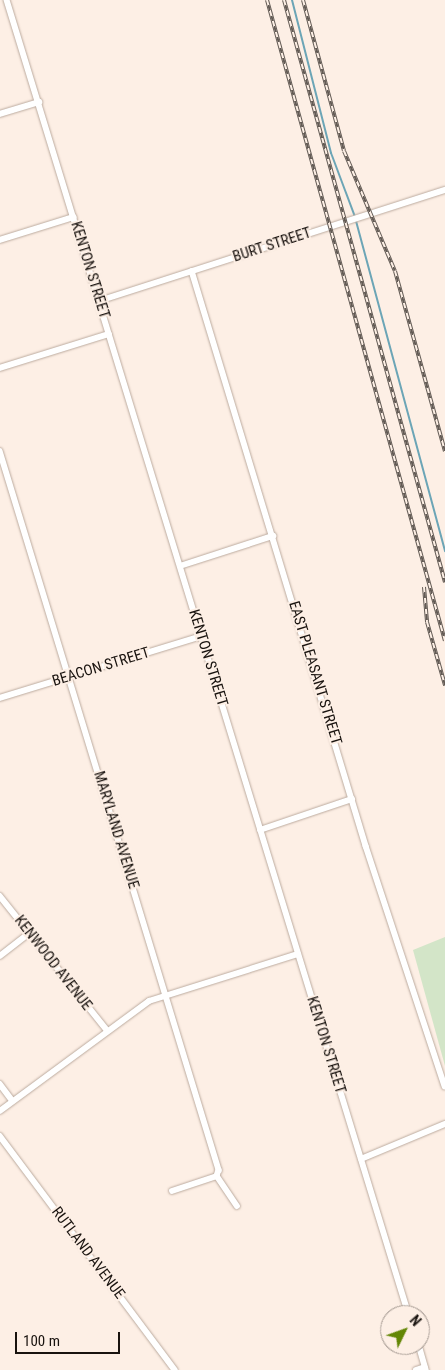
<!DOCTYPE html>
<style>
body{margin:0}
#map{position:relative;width:445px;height:1370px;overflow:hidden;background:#fdefe5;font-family:"Roboto Condensed",sans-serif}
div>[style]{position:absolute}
.green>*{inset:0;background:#d3e5c8}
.stream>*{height:2px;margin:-1px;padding:0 1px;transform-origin:1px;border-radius:1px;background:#6ca5b6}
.roads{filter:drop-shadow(0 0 1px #bcab9f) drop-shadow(0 0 1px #bcab9f)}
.street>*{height:5.5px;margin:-2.75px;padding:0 2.75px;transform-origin:2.75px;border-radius:2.75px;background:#fff}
.rail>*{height:4px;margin-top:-2px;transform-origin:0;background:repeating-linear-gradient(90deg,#fdefe5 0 5.5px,#625a54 0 11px);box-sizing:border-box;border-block:1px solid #625a54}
span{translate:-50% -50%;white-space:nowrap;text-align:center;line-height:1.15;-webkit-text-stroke:4px #fdefe5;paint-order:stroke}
.street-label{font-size:15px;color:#19130f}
.north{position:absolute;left:380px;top:1305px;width:50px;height:50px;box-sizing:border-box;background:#fdefe5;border:1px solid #a2978f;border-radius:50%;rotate:48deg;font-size:14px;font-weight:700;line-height:20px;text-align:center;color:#19130f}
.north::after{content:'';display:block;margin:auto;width:18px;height:22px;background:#638605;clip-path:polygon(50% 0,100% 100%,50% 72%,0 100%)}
.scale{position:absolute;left:15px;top:1332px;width:105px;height:22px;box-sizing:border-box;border:2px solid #19130f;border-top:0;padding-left:6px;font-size:15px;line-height:18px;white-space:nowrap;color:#19130f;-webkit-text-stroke:4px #fdefe5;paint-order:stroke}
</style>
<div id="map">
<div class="green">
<i style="clip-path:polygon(445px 937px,445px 1066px,413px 950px)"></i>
</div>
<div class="stream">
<i style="left:292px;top:0;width:158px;rotate:75.7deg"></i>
<i style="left:331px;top:153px;width:68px;rotate:69.4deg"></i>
<i style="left:356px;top:221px;width:342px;rotate:74.9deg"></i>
</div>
<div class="roads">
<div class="street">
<i style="left:7px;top:0;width:1375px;rotate:73deg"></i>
<i style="left:0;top:114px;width:41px;rotate:-17.1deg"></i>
<i style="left:0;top:240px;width:77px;rotate:-17.3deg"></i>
<i style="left:192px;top:271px;width:601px;rotate:73.16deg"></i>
<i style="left:366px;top:846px;width:253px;rotate:71.8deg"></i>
<i style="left:99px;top:301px;width:363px;rotate:-17.8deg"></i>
<i style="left:0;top:368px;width:114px;rotate:-17.3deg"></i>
<i style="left:0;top:451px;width:752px;rotate:73.06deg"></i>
<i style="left:219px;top:1170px;width:6px;rotate:108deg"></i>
<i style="left:217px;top:1176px;width:36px;rotate:56deg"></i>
<i style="left:180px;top:566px;width:98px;rotate:-17.9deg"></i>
<i style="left:0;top:698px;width:211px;rotate:-17.1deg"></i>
<i style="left:260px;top:830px;width:97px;rotate:-18.6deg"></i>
<i style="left:0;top:896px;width:171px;rotate:51.4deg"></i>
<i style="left:0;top:956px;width:37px;rotate:-38deg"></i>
<i style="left:0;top:1084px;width:21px;rotate:53deg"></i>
<i style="left:0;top:1111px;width:185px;rotate:-36.4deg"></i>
<i style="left:149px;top:1001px;width:156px;rotate:-17.5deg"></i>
<i style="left:0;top:1136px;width:292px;rotate:53.2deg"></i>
<i style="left:361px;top:1159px;width:91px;rotate:-22.6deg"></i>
<i style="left:172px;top:1191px;width:47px;rotate:-18.4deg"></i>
<i style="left:419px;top:1345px;width:26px;rotate:74deg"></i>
<i style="left:416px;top:1370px;width:9px;rotate:-18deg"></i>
</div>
</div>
<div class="rail">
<i style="left:267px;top:0;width:665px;rotate:74.48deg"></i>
<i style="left:284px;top:0;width:604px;rotate:74.54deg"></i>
<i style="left:303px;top:0;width:156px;rotate:74.8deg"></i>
<i style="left:344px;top:151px;width:130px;rotate:67deg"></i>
<i style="left:395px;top:271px;width:187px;rotate:74.5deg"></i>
<i style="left:424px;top:587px;width:35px;rotate:85deg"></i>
<i style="left:427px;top:622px;width:66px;rotate:74.1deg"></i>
</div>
<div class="street-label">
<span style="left:272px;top:245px;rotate:-18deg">BURT STREET</span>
<span style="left:90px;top:270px;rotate:73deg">KENTON STREET</span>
<span style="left:208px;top:658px;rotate:73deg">KENTON STREET</span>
<span style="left:101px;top:667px;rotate:-17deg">BEACON STREET</span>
<span style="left:315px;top:673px;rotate:73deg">EAST PLEASANT STREET</span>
<span style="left:116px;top:830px;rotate:73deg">MARYLAND AVENUE</span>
<span style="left:53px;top:963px;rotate:52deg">KENWOOD AVENUE</span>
<span style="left:326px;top:1045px;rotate:73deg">KENTON STREET</span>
<span style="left:88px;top:1253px;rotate:53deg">RUTLAND AVENUE</span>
</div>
<div class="north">N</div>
<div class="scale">100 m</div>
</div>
